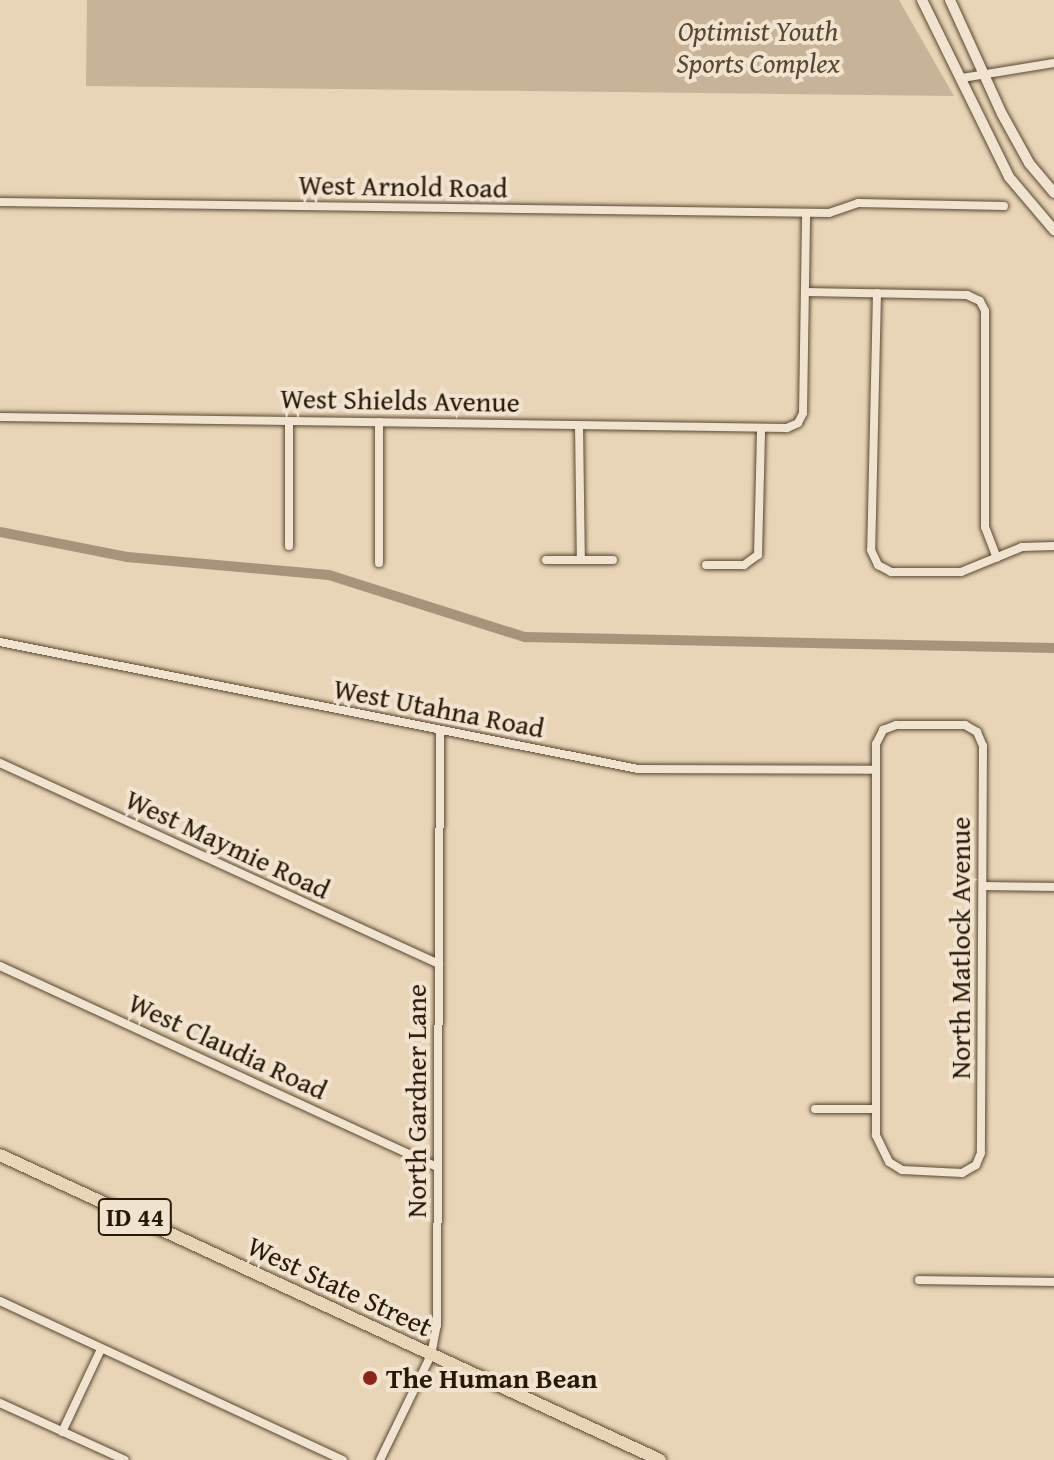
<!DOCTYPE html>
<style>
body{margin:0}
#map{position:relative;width:1054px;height:1460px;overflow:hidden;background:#e8d4b6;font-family:"Gentium Book Plus",serif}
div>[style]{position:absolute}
.green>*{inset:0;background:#c7b498}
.canal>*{height:10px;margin:-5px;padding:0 5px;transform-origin:5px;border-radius:5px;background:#a6947a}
.roads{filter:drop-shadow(0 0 2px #574832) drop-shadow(0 0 2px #574832)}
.minor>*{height:8px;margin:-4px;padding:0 4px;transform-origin:4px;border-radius:4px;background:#f0e3d0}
.tertiary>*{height:10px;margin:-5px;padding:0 5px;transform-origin:5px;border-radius:5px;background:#f0e3d0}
.primary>*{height:12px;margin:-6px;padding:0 6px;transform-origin:6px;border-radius:6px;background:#e8d4b6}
.dots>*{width:22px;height:22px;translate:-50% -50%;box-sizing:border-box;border:4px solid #f0e3d0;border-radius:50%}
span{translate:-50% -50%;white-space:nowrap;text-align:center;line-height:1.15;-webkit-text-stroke:8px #f0e3d0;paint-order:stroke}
.shield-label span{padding:2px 6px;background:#f0e3d0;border:2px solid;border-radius:6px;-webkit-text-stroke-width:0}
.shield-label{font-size:26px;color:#271906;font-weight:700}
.park-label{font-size:28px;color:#574832;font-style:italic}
.street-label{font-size:28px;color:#271906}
.poi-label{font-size:28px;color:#271906;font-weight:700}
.left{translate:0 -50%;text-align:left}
</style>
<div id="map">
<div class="green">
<i style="clip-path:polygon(87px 0,899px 0,954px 96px,86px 86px)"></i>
</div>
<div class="canal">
<i style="left:0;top:532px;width:129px;rotate:11.1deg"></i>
<i style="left:127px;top:557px;width:203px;rotate:5.1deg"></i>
<i style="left:329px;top:575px;width:206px;rotate:17.6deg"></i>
<i style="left:525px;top:637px;width:529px;rotate:1.19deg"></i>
</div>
<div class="roads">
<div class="minor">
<i style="left:962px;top:78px;width:93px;rotate:-9.3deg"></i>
<i style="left:0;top:202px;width:829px;rotate:0.76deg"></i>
<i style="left:829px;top:213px;width:31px;rotate:-19deg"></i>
<i style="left:858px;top:203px;width:146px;rotate:1.2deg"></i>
<i style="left:805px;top:292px;width:162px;rotate:1.1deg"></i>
<i style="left:967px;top:295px;width:14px;rotate:25deg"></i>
<i style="left:980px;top:301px;width:11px;rotate:63deg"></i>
<i style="left:985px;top:311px;width:216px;rotate:90deg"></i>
<i style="left:985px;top:527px;width:33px;rotate:69deg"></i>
<i style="left:877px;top:293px;width:257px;rotate:91.3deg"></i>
<i style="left:871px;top:550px;width:17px;rotate:65deg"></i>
<i style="left:878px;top:565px;width:15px;rotate:28deg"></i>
<i style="left:891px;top:572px;width:70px"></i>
<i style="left:961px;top:572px;width:66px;rotate:-22.3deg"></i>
<i style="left:1022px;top:547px;width:32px;rotate:-2deg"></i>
<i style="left:0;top:417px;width:787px;rotate:0.8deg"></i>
<i style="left:787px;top:428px;width:12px;rotate:-24deg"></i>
<i style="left:798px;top:423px;width:11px;rotate:-63deg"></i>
<i style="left:803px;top:413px;width:200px;rotate:-89.1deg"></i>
<i style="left:289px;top:421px;width:125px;rotate:90deg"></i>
<i style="left:579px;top:425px;width:135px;rotate:89.2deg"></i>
<i style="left:546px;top:560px;width:67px"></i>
<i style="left:379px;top:563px;width:141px;rotate:-90deg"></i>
<i style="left:706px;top:565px;width:38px"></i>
<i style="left:744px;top:565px;width:17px;rotate:-36deg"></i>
<i style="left:758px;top:555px;width:127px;rotate:-88.6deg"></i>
<i style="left:0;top:642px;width:651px;rotate:11.26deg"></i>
<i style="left:638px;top:769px;width:237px;rotate:0.2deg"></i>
<i style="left:896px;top:725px;width:69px"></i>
<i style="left:965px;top:725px;width:14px;rotate:30deg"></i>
<i style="left:977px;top:732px;width:15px;rotate:67deg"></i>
<i style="left:983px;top:746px;width:407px;rotate:90.3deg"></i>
<i style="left:981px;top:1153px;width:13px;rotate:113deg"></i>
<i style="left:976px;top:1165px;width:16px;rotate:150deg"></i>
<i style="left:962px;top:1173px;width:60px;rotate:-177.1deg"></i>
<i style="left:902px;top:1170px;width:15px;rotate:-148deg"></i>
<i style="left:889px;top:1162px;width:30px;rotate:-116deg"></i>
<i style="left:876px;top:1135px;width:391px;rotate:-90deg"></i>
<i style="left:876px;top:744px;width:16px;rotate:-63deg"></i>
<i style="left:883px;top:730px;width:14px;rotate:-21deg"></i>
<i style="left:0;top:763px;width:483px;rotate:24.6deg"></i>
<i style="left:984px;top:886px;width:70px;rotate:0.8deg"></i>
<i style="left:0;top:966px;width:482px;rotate:24.7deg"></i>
<i style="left:815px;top:1109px;width:59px"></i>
<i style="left:919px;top:1280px;width:135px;rotate:0.8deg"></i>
<i style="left:0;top:1301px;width:378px;rotate:24.9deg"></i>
<i style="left:0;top:1403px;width:137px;rotate:24.5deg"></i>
<i style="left:62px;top:1432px;width:92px;rotate:-64.8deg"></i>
<i style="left:380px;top:1460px;width:117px;rotate:-64.1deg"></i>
<i style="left:431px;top:1355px;width:31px;rotate:-79deg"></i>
<i style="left:437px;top:1325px;width:595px;rotate:-89.71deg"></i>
</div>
<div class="tertiary">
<i style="left:922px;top:0;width:197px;rotate:63.8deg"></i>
<i style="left:1009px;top:177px;width:70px;rotate:49.7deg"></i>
<i style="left:950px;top:0;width:125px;rotate:65.5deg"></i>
<i style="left:1002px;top:114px;width:56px;rotate:61.1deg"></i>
<i style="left:1029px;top:163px;width:39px;rotate:50deg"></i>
</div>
<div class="primary">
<i style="left:0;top:1155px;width:727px;rotate:24.8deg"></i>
</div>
</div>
<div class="dots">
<i style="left:370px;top:1378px;background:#8f2418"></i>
</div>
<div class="shield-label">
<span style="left:135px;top:1217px">ID 44</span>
</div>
<div class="park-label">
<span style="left:758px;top:47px">Optimist Youth<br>Sports Complex</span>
</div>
<div class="street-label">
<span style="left:403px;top:186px;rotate:1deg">West Arnold Road</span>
<span style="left:400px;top:400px;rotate:1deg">West Shields Avenue</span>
<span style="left:439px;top:708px;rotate:11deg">West Utahna Road</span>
<span style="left:228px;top:844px;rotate:25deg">West Maymie Road</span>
<span style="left:960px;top:948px;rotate:-90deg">North Matlock Avenue</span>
<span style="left:228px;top:1046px;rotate:25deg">West Claudia Road</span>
<span style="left:416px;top:1101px;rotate:-90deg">North Gardner Lane</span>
<span style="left:340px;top:1286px;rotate:25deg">West State Street</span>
</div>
<div class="poi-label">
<span class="left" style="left:386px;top:1378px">The Human Bean</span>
</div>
</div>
